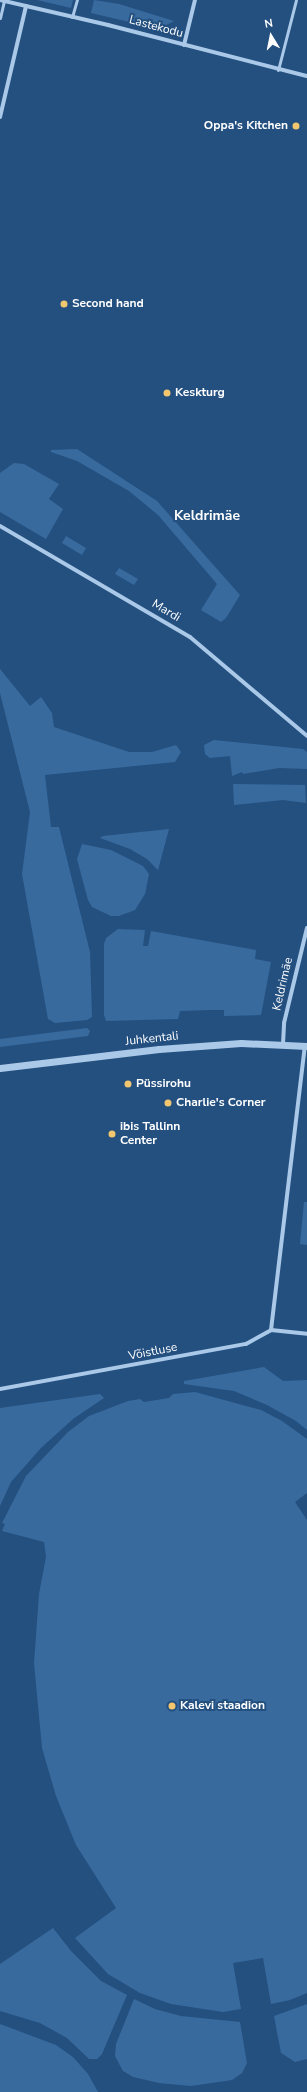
<!DOCTYPE html>
<meta charset="utf-8">
<style>
body{margin:0}
#map{position:relative;width:307px;height:2092px;overflow:hidden;background:#245080;font-family:"Nunito Sans",sans-serif}
div>[style]{position:absolute}
.green>*{inset:0;background:#386a9e}
.service>*{height:3px;margin:-1.5px;padding:0 1.5px;transform-origin:1.5px;border-radius:1.5px;background:#aac8e7}
.minor>*{height:4px;margin:-2px;padding:0 2px;transform-origin:2px;border-radius:2px;background:#aac8e7}
.tertiary>*{height:7px;margin:-3.5px;padding:0 3.5px;transform-origin:3.5px;border-radius:3.5px;background:#aac8e7}
.dots>*{width:11px;height:11px;translate:-50% -50%;box-sizing:border-box;border:2px solid #245080;border-radius:50%}
span{translate:-50% -50%;white-space:nowrap;text-align:center;line-height:1.15;-webkit-text-stroke:4px #245080;paint-order:stroke}
.street-label{font-size:12px;color:#fff}
.poi-label{font-size:12px;color:#fff;font-weight:700}
.right{translate:-100% -50%;text-align:right}
.left{translate:0 -50%;text-align:left}
.quarter-label{font-size:14px;color:#fff;font-weight:700}
.north{position:absolute;left:251px;top:16px;width:40px;height:40px;-webkit-text-stroke:3px #245080;paint-order:stroke;rotate:350deg;font-size:11px;font-weight:700;line-height:16px;text-align:center;color:#fff}
.north::after{content:'';display:block;margin:auto;width:14px;height:18px;background:#fff;clip-path:polygon(50% 0,100% 100%,50% 72%,0 100%)}
</style>
<div id="map">
<div class="green">
<i style="clip-path:polygon(37px 0,73px 0,71px 8px)"></i>
<i style="clip-path:polygon(94px 0,119px 4px,174px 21px,159px 29px,91px 13px)"></i>
<i style="clip-path:polygon(77px 449px,157px 501px,240px 595px,226px 618px,221px 622px,201px 610px,217px 584px,158px 515px,129px 491px,77px 461px,51px 452px,51px 450px)"></i>
<i style="clip-path:polygon(14px 463px,24px 464px,59px 484px,49px 499px,63px 509px,46px 539px,0 512px,0 473px)"></i>
<i style="clip-path:polygon(66px 536px,86px 548px,82px 555px,62px 543px)"></i>
<i style="clip-path:polygon(119px 568px,138px 579px,134px 585px,115px 574px)"></i>
<i style="clip-path:polygon(0 669px,30px 706px,41px 697px,52px 713px,54px 727px,129px 752px,152px 752px,176px 745px,181px 752px,175px 762px,45px 775px,51px 827px,59px 827px,90px 952px,92px 1017px,87px 1020px,55px 1023px,48px 1019px,22px 874px,30px 812px,0 693px)"></i>
<i style="clip-path:polygon(214px 740px,303px 749px,307px 752px,307px 769px,279px 768px,243px 774px,242px 772px,232px 776px,230px 756px,210px 758px,205px 754px,204px 745px)"></i>
<i style="clip-path:polygon(233px 784px,305px 785px,306px 803px,283px 800px,234px 805px)"></i>
<i style="clip-path:polygon(169px 829px,158px 870px,147px 859px,130px 849px,100px 838px,103px 836px)"></i>
<i style="clip-path:polygon(82px 844px,111px 850px,143px 866px,149px 874px,145px 894px,135px 910px,119px 916px,111px 916px,92px 907px,88px 900px,77px 859px)"></i>
<i style="clip-path:polygon(118px 929px,145px 930px,143px 946px,148px 946px,151px 931px,256px 950px,255px 959px,271px 962px,261px 1015px,224px 1016px,224px 1010px,210px 1010px,180px 1011px,178px 1019px,106px 1021px,104px 1015px,104px 944px,106px 938px)"></i>
<i style="clip-path:polygon(87px 1028px,90px 1031px,88px 1036px,0 1047px,0 1039px)"></i>
<i style="clip-path:polygon(304px 1202px,307px 1202px,307px 1245px,300px 1244px)"></i>
<i style="clip-path:polygon(264px 1367px,283px 1381px,307px 1380px,307px 1430px,296px 1421px,267px 1405px,234px 1391px,184px 1384px,184px 1381px)"></i>
<i style="clip-path:polygon(195px 1392px,261px 1410px,282px 1421px,307px 1439px,307px 1493px,295px 1502px,307px 1520px,307px 1993px,290px 2000px,271px 2004px,263px 1958px,233px 1963px,241px 2009px,223px 2012px,171px 2004px,140px 1993px,108px 1974px,75px 1938px,116px 1908px,76px 1845px,56px 1796px,42px 1748px,34px 1663px,39px 1594px,46px 1557px,44px 1542px,2px 1531px,5px 1524px,2px 1523px,26px 1476px,68px 1432px,89px 1416px,128px 1401px,140px 1399px,144px 1402px,169px 1398px,173px 1394px)"></i>
<i style="clip-path:polygon(100px 1394px,104px 1398px,73px 1419px,41px 1448px,11px 1482px,0 1506px,0 1408px)"></i>
<i style="clip-path:polygon(53px 1928px,71px 1951px,101px 1981px,127px 1995px,102px 2054px,97px 2059px,89px 2059px,67px 2038px,40px 2023px,0 2011px,0 1964px)"></i>
<i style="clip-path:polygon(134px 1999px,155px 2009px,181px 2016px,240px 2022px,247px 2063px,242px 2073px,232px 2080px,191px 2086px,159px 2083px,133px 2077px,123px 2071px,115px 2056px,116px 2044px)"></i>
<i style="clip-path:polygon(307px 2004px,307px 2059px,295px 2062px,281px 2053px,274px 2016px)"></i>
<i style="clip-path:polygon(0 2024px,56px 2045px,73px 2057px,88px 2074px,98px 2092px,0 2092px)"></i>
</div>
<div class="service">
<i style="left:72px;top:17px;width:18px;rotate:-74deg"></i>
<i style="left:0;top:18px;width:17px;rotate:-77deg"></i>
<i style="left:278px;top:70px;width:72px;rotate:-75.6deg"></i>
</div>
<div class="minor">
<i style="left:0;top:0;width:111px;rotate:13deg"></i>
<i style="left:108px;top:25px;width:205px;rotate:14.4deg"></i>
<i style="left:184px;top:45px;width:46px;rotate:-76.3deg"></i>
<i style="left:0;top:117px;width:114px;rotate:-76.8deg"></i>
<i style="left:0;top:526px;width:220px;rotate:30.3deg"></i>
<i style="left:190px;top:637px;width:153px;rotate:40.2deg"></i>
<i style="left:283px;top:1044px;width:21px;rotate:-87deg"></i>
<i style="left:284px;top:1023px;width:98px;rotate:-76.4deg"></i>
<i style="left:271px;top:1330px;width:286px;rotate:-83.2deg"></i>
<i style="left:0;top:1389px;width:250px;rotate:-10.4deg"></i>
<i style="left:246px;top:1344px;width:29px;rotate:-29deg"></i>
<i style="left:271px;top:1330px;width:36px;rotate:6deg"></i>
</div>
<div class="tertiary">
<i style="left:0;top:1068px;width:160px;rotate:-6.8deg"></i>
<i style="left:159px;top:1049px;width:82px;rotate:-4.2deg"></i>
<i style="left:241px;top:1043px;width:66px;rotate:2.6deg"></i>
</div>
<div class="dots">
<i style="left:296px;top:126px;background:#f1c66e"></i>
<i style="left:64px;top:304px;background:#f1c66e"></i>
<i style="left:167px;top:393px;background:#f1c66e"></i>
<i style="left:128px;top:1084px;background:#f1c66e"></i>
<i style="left:168px;top:1103px;background:#f1c66e"></i>
<i style="left:112px;top:1134px;background:#f1c66e"></i>
<i style="left:172px;top:1706px;background:#f1c66e"></i>
</div>
<div class="street-label">
<span style="left:156px;top:27px;rotate:15deg">Lastekodu</span>
<span style="left:166px;top:611px;rotate:31deg">Mardi</span>
<span style="left:283px;top:984px;rotate:-77deg">Keldrimäe</span>
<span style="left:152px;top:1039px;rotate:-6deg">Juhkentali</span>
<span style="left:153px;top:1352px;rotate:-11deg">Võistluse</span>
</div>
<div class="poi-label">
<span class="right" style="left:288px;top:126px">Oppa's Kitchen</span>
<span class="left" style="left:72px;top:304px">Second hand</span>
<span class="left" style="left:175px;top:393px">Keskturg</span>
<span class="left" style="left:136px;top:1084px">Püssirohu</span>
<span class="left" style="left:176px;top:1103px">Charlie's Corner</span>
<span class="left" style="left:120px;top:1134px">ibis Tallinn<br>Center</span>
<span class="left" style="left:180px;top:1706px">Kalevi staadion</span>
</div>
<div class="quarter-label">
<span style="left:207px;top:516px">Keldrimäe</span>
</div>
<div class="north">N</div>
</div>
